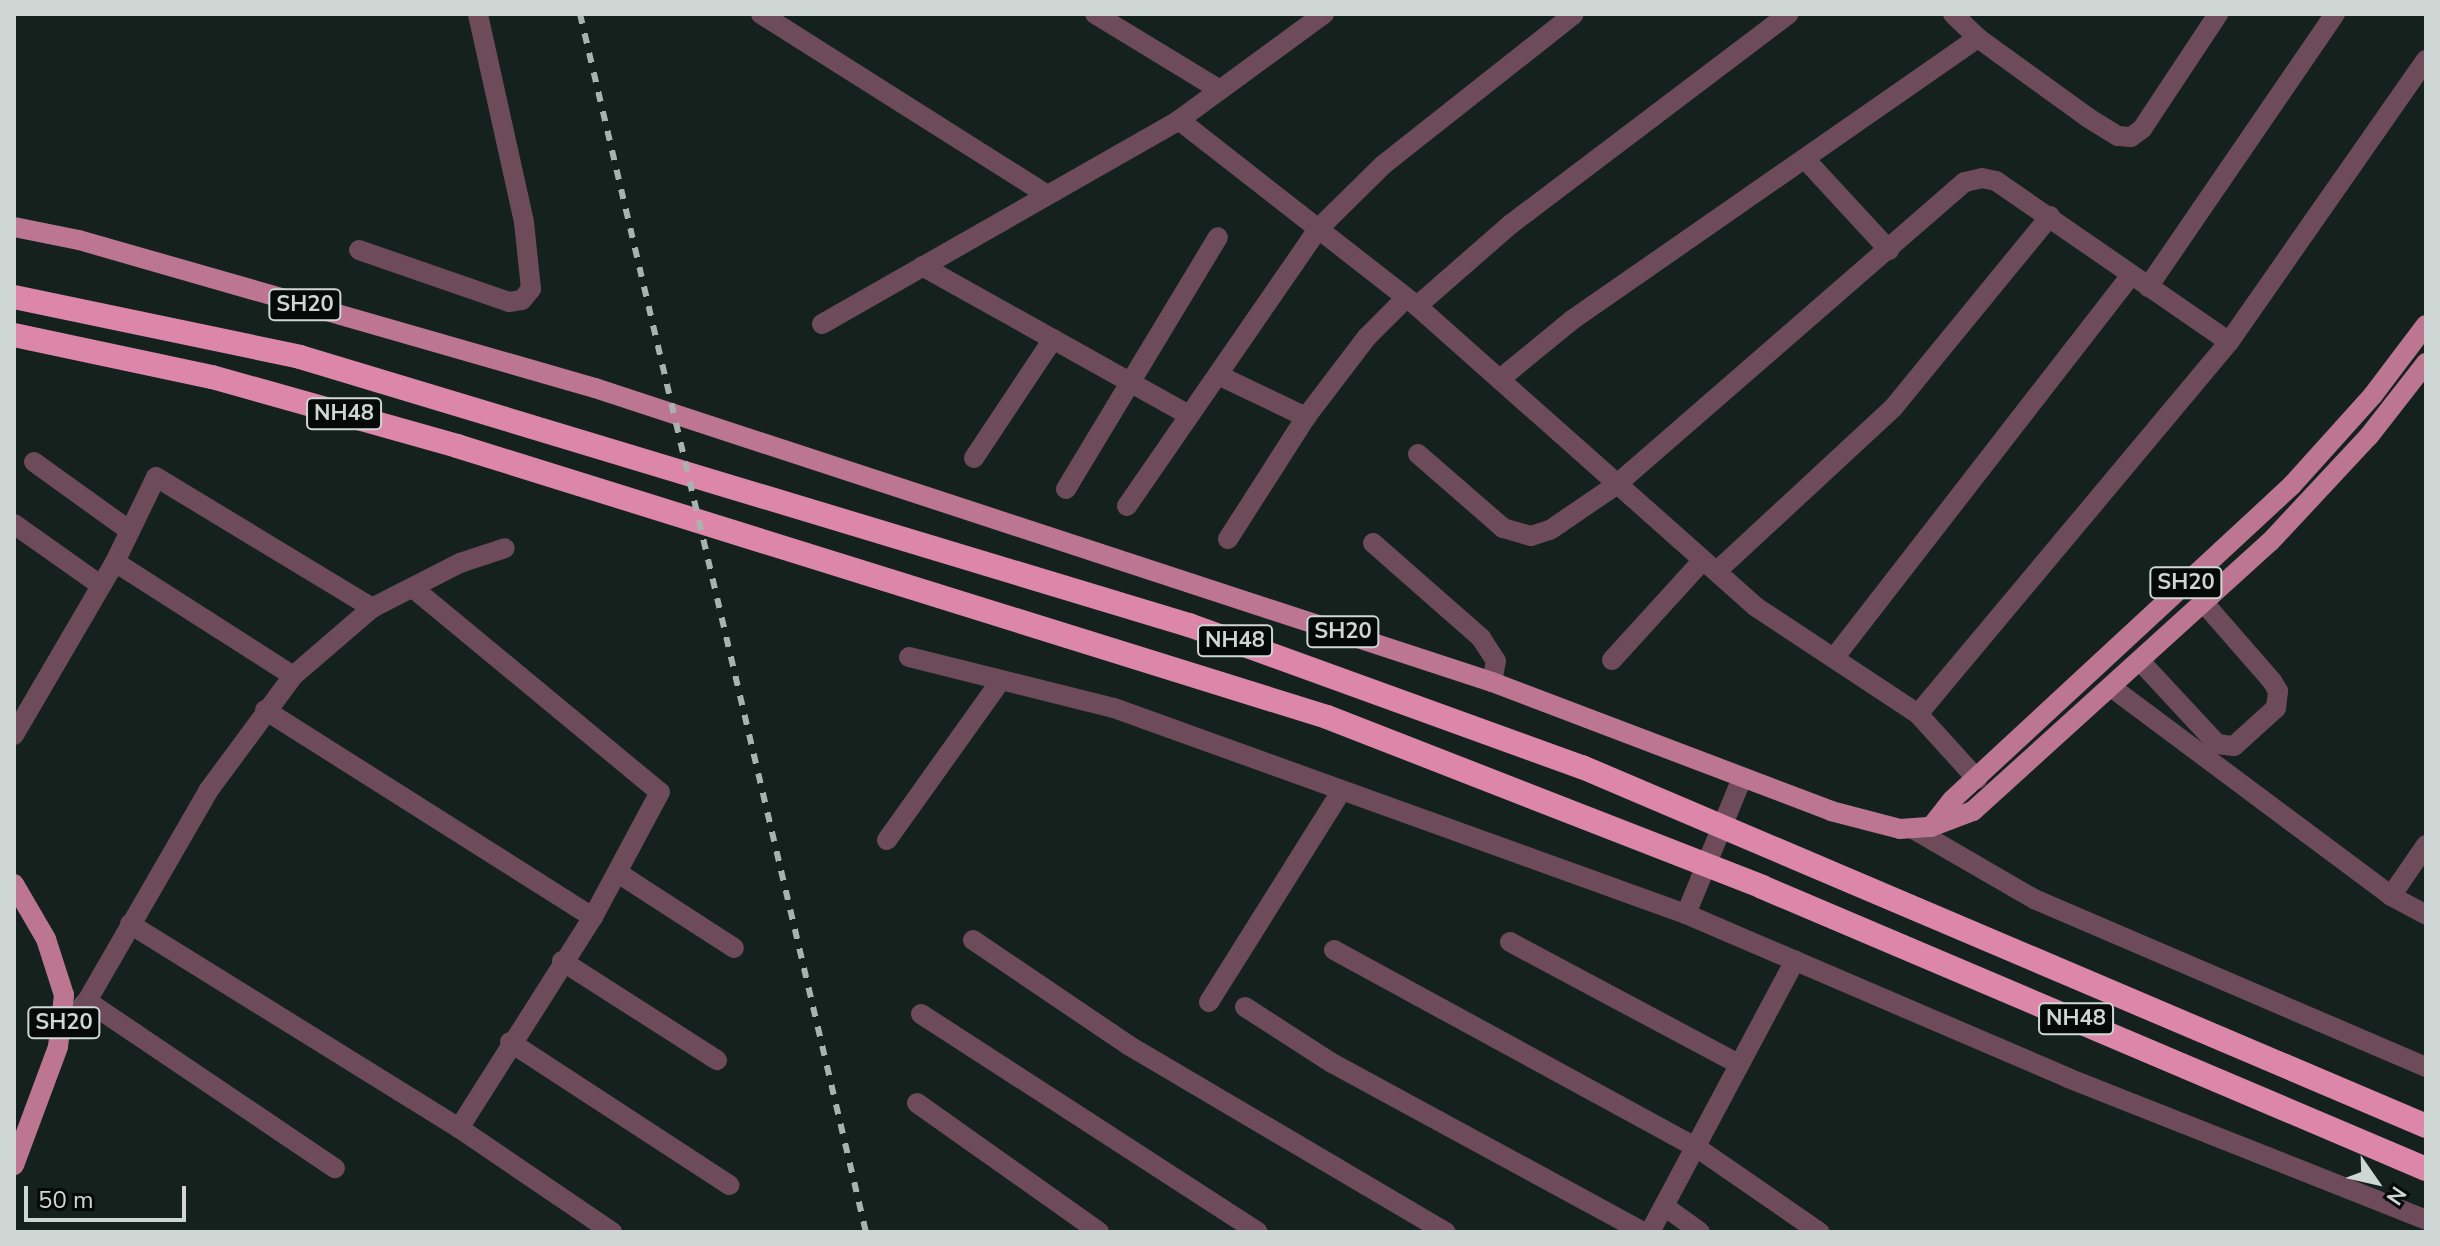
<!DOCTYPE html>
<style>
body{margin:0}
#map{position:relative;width:2440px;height:1246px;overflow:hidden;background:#14211d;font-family:"Nunito Sans",sans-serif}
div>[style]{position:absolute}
.minor>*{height:20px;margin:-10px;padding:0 10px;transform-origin:10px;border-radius:10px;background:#6d4b58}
.major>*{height:20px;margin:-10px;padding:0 10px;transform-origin:10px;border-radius:10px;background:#bc7692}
.highway>*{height:24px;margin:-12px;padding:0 12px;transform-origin:12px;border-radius:12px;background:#dc87aa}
.rail>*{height:6px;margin-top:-3px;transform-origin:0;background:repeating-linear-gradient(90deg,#a9b2af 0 10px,transparent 0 20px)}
span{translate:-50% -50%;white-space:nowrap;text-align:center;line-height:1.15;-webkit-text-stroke:6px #050908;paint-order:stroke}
.shield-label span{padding:2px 6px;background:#050908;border:2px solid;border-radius:6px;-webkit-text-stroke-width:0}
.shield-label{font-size:22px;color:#cfd7d4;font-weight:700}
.frame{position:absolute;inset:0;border:16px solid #cfd7d4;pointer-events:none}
.north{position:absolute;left:2336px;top:1142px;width:80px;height:80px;-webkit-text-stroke:6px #050908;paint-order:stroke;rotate:124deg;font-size:22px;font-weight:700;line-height:32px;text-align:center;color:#cfd7d4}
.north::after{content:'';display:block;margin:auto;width:28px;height:36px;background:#cfd7d4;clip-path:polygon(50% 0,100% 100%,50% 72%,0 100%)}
.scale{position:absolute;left:24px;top:1186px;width:162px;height:36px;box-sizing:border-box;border:4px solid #cfd7d4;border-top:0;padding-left:10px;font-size:24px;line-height:28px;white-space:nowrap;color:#cfd7d4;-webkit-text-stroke:6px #050908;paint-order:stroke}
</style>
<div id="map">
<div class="minor">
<i style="left:761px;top:14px;width:338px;rotate:32.3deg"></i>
<i style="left:1095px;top:14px;width:146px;rotate:31.3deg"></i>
<i style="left:1953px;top:14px;width:35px;rotate:44deg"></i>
<i style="left:1978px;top:38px;width:135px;rotate:35.9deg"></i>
<i style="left:2087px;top:117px;width:36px;rotate:32deg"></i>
<i style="left:2118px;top:136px;width:13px;rotate:4deg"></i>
<i style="left:2131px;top:137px;width:14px;rotate:-36deg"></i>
<i style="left:2142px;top:129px;width:138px;rotate:-56.5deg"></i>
<i style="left:1179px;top:120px;width:302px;rotate:38deg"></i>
<i style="left:1417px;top:306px;width:453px;rotate:41.6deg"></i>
<i style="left:1756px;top:607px;width:194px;rotate:33.4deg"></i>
<i style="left:1918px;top:714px;width:88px;rotate:47.8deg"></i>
<i style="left:1805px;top:159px;width:124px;rotate:47.3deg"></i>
<i style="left:359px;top:250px;width:159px;rotate:19.1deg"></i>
<i style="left:509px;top:302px;width:13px;rotate:-9deg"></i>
<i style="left:522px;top:300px;width:14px;rotate:-51deg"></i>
<i style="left:531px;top:289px;width:67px;rotate:-96deg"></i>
<i style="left:524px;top:222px;width:213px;rotate:-102.5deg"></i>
<i style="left:922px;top:266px;width:304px;rotate:29.2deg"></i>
<i style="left:2148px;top:287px;width:331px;rotate:-55.6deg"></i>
<i style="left:1417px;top:306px;width:125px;rotate:-41.1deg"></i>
<i style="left:1511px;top:224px;width:348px;rotate:-37.1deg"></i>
<i style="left:822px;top:324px;width:411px;rotate:-29.7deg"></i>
<i style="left:1179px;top:120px;width:180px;rotate:-36.2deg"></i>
<i style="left:1218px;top:375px;width:98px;rotate:25.5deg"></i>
<i style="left:1500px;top:379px;width:93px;rotate:-39.3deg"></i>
<i style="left:1572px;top:320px;width:494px;rotate:-34.8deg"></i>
<i style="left:1418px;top:454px;width:113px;rotate:41deg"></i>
<i style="left:1503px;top:528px;width:29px;rotate:16deg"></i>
<i style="left:1531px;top:536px;width:20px;rotate:-18deg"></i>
<i style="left:1550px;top:530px;width:80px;rotate:-34.3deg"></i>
<i style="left:1616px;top:485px;width:462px;rotate:-41deg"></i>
<i style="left:1965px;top:182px;width:17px;rotate:-13deg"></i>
<i style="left:1982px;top:178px;width:14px;rotate:12deg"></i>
<i style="left:1996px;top:181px;width:283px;rotate:34.6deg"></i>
<i style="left:974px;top:458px;width:143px;rotate:-56.4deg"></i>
<i style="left:34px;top:462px;width:118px;rotate:35.7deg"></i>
<i style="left:1066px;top:489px;width:294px;rotate:-58.9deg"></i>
<i style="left:1127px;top:506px;width:338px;rotate:-55.4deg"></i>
<i style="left:1319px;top:228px;width:90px;rotate:-44.5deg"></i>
<i style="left:1383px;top:165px;width:243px;rotate:-38.3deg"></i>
<i style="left:14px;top:524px;width:105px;rotate:35.3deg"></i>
<i style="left:1228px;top:539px;width:145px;rotate:-57.4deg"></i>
<i style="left:1306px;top:417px;width:101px;rotate:-52.7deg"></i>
<i style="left:1367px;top:337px;width:55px;rotate:-45deg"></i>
<i style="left:1373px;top:543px;width:144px;rotate:41.3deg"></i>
<i style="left:1481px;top:638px;width:27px;rotate:57deg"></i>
<i style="left:1496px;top:661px;width:21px;rotate:101deg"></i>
<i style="left:115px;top:562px;width:211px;rotate:32.6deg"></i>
<i style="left:1717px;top:571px;width:240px;rotate:-42.8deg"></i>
<i style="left:1893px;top:408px;width:248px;rotate:-50.7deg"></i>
<i style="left:413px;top:588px;width:320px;rotate:39.6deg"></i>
<i style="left:660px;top:792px;width:142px;rotate:118.2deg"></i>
<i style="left:593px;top:917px;width:250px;rotate:122.4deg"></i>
<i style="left:909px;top:657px;width:211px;rotate:14deg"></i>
<i style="left:1114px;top:708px;width:608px;rotate:19.81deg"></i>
<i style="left:1686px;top:914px;width:416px;rotate:23.2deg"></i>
<i style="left:2068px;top:1078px;width:385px;rotate:21.6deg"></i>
<i style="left:1834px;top:658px;width:485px;rotate:-52.2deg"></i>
<i style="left:1612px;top:660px;width:135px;rotate:-47.7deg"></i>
<i style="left:2140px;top:661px;width:113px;rotate:47.1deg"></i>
<i style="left:2217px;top:744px;width:17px;rotate:7deg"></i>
<i style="left:2234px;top:746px;width:57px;rotate:-42.1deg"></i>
<i style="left:2276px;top:708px;width:17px;rotate:-83deg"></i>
<i style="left:2278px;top:691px;width:12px;rotate:-121deg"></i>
<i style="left:2272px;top:681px;width:103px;rotate:-131.1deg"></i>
<i style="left:2111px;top:687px;width:349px;rotate:36.7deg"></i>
<i style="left:2391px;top:896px;width:40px;rotate:28deg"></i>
<i style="left:265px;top:710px;width:388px;rotate:32.3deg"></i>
<i style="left:1918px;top:714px;width:485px;rotate:-50.1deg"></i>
<i style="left:2229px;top:342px;width:344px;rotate:-55.1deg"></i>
<i style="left:14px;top:735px;width:200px;rotate:-59.7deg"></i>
<i style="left:115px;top:562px;width:94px;rotate:-64.2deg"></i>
<i style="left:156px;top:477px;width:253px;rotate:31.2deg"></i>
<i style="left:1915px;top:830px;width:138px;rotate:30.1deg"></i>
<i style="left:2034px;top:899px;width:426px;rotate:23.2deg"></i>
<i style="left:887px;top:840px;width:196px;rotate:-54.5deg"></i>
<i style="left:618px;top:873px;width:138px;rotate:32.9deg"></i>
<i style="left:2391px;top:896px;width:62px;rotate:-55.5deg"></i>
<i style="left:1686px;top:914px;width:147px;rotate:-67.6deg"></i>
<i style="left:130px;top:924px;width:387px;rotate:31.8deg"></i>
<i style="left:459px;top:1128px;width:185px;rotate:34.2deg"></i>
<i style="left:973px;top:940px;width:187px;rotate:34.1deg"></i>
<i style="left:1128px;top:1045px;width:369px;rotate:30.5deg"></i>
<i style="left:1510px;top:942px;width:257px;rotate:28.1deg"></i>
<i style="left:1334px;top:950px;width:412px;rotate:28.6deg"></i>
<i style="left:1696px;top:1147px;width:150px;rotate:34.6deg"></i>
<i style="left:562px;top:961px;width:184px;rotate:32.6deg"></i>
<i style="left:87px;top:1001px;width:299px;rotate:34deg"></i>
<i style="left:1209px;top:1002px;width:247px;rotate:-57.9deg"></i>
<i style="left:1245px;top:1007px;width:103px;rotate:32.8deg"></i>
<i style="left:1332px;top:1063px;width:354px;rotate:28.5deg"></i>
<i style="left:921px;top:1014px;width:401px;rotate:32.9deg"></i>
<i style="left:64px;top:1027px;width:35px;rotate:-49deg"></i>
<i style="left:87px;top:1001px;width:242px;rotate:-60deg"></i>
<i style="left:208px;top:791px;width:143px;rotate:-53.5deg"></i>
<i style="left:293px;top:676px;width:104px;rotate:-40.7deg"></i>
<i style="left:372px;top:608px;width:99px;rotate:-27.1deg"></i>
<i style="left:460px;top:563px;width:47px;rotate:-18.4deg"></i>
<i style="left:510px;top:1042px;width:262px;rotate:33.1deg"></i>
<i style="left:917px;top:1103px;width:223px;rotate:35.3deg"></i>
<i style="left:1664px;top:1206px;width:44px;rotate:35.8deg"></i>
<i style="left:1650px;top:1232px;width:308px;rotate:-61.9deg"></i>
</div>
<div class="major">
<i style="left:14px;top:227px;width:66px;rotate:11.3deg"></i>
<i style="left:79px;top:240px;width:537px;rotate:16deg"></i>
<i style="left:595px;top:388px;width:944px;rotate:18.15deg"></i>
<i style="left:1492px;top:682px;width:363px;rotate:20.8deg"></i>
<i style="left:1831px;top:811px;width:71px;rotate:14.6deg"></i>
<i style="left:1900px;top:829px;width:31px;rotate:-4deg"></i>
<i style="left:1931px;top:827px;width:45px;rotate:-20.9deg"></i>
<i style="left:1973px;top:811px;width:401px;rotate:-42.2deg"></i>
<i style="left:2270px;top:542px;width:145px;rotate:-47deg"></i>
<i style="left:2369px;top:436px;width:93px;rotate:-52deg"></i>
<i style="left:1931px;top:827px;width:34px;rotate:-52deg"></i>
<i style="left:1952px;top:800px;width:463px;rotate:-42.8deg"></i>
<i style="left:2292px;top:485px;width:121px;rotate:-48deg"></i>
<i style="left:2373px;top:395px;width:88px;rotate:-52.9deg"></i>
<i style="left:14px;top:884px;width:64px;rotate:59.8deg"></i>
<i style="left:46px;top:939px;width:59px;rotate:72.2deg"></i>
<i style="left:64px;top:995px;width:52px;rotate:96.6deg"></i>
<i style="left:58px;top:1047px;width:126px;rotate:110.4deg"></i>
</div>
<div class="highway">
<i style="left:14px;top:297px;width:292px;rotate:11.8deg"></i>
<i style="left:300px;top:357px;width:929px;rotate:16.78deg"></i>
<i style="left:1189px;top:625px;width:418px;rotate:19.9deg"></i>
<i style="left:1582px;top:767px;width:917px;rotate:23.04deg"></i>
<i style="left:14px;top:335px;width:202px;rotate:12deg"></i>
<i style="left:212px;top:377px;width:255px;rotate:15.7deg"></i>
<i style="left:457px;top:446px;width:911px;rotate:17.3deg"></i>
<i style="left:1327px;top:717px;width:467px;rotate:21.3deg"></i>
<i style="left:1762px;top:887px;width:721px;rotate:23.01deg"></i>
</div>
<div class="rail">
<i style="left:580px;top:14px;width:1251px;rotate:76.79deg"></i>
</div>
<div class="shield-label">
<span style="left:305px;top:305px">SH20</span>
<span style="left:344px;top:414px">NH48</span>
<span style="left:2186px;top:583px">SH20</span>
<span style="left:1343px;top:632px">SH20</span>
<span style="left:1235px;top:641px">NH48</span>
<span style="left:2076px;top:1019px">NH48</span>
<span style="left:64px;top:1023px">SH20</span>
</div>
<div class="frame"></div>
<div class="north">N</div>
<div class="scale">50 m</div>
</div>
